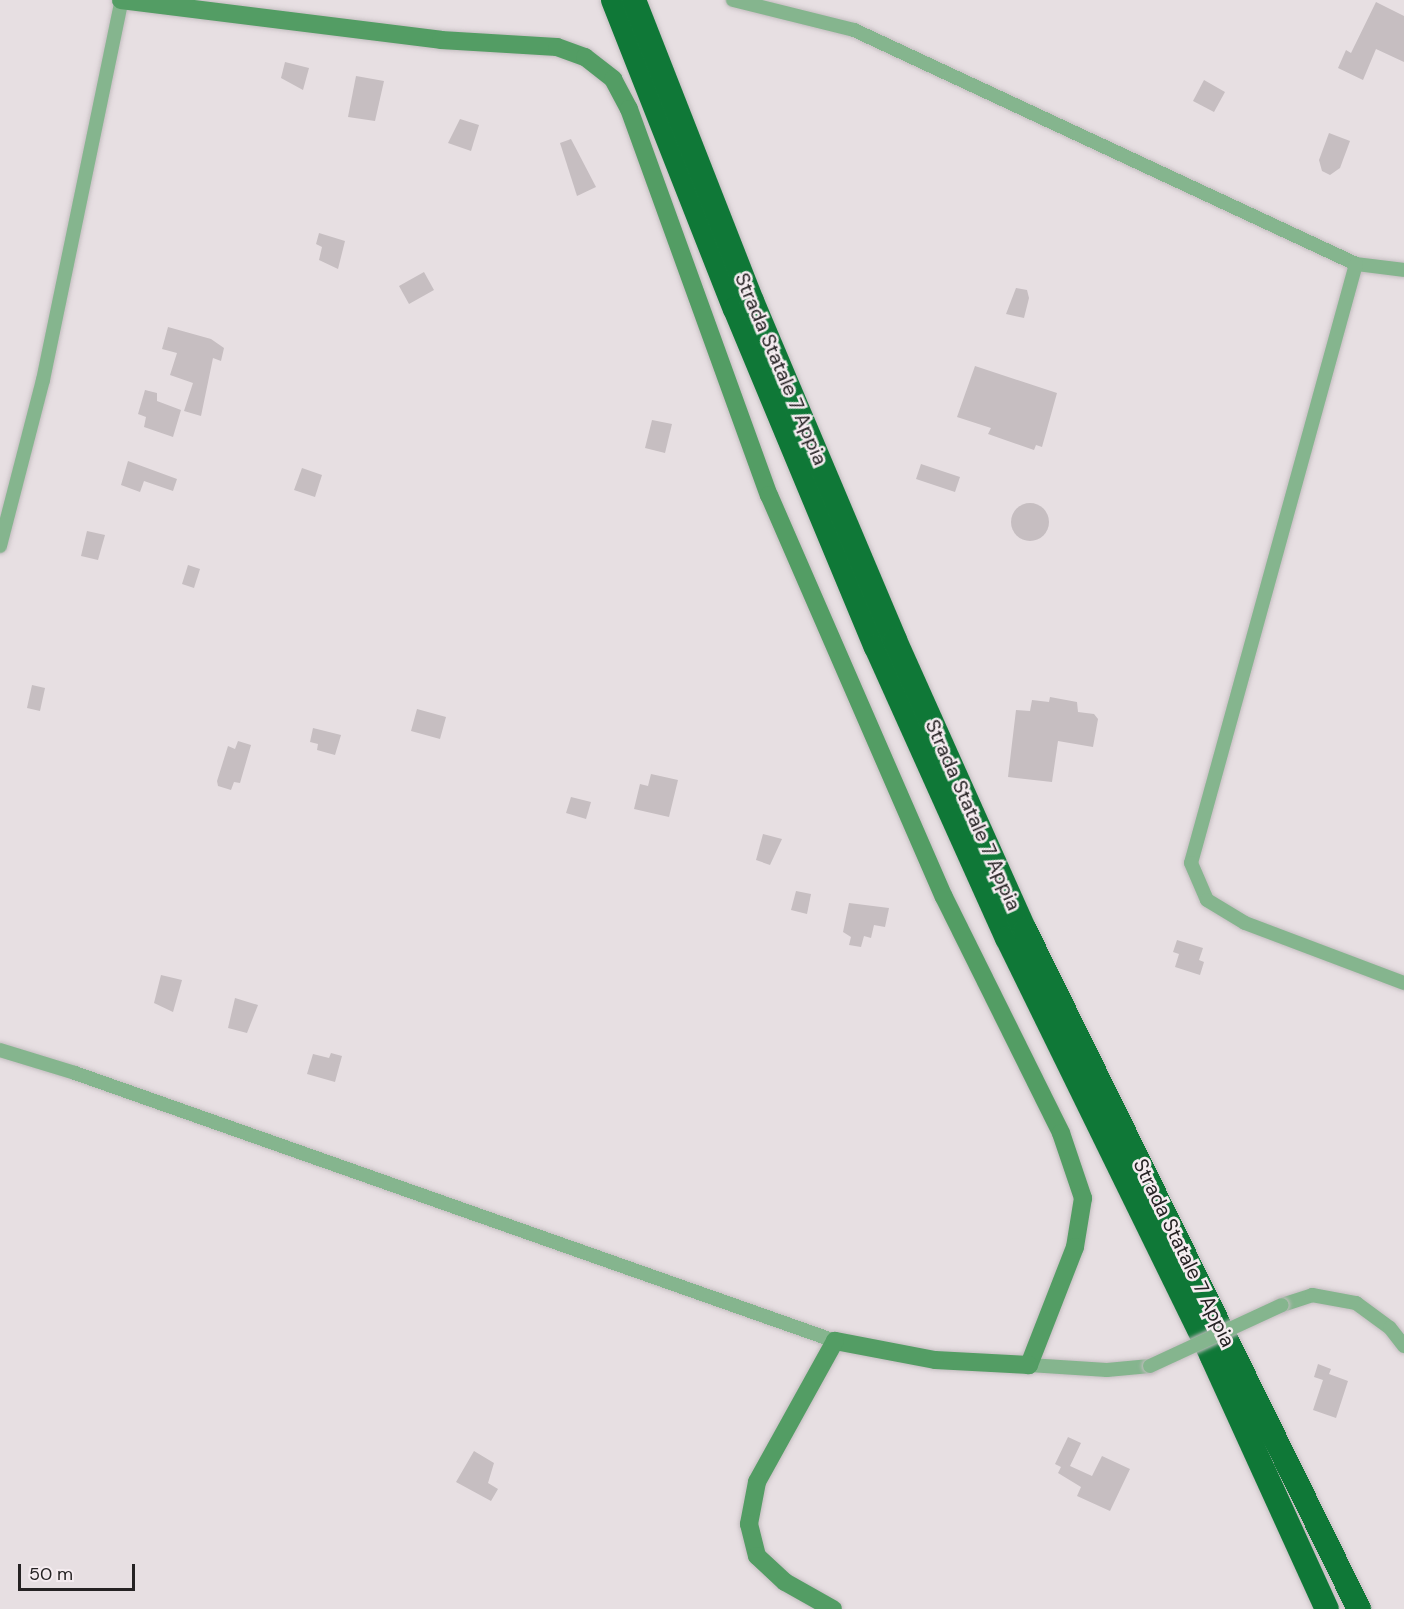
<!DOCTYPE html>
<style>
body{margin:0}
#map{position:relative;width:1404px;height:1609px;overflow:hidden;background:#e7dfe2;font-family:"DM Sans",sans-serif}
div>[style]{position:absolute}
.building>*{inset:0;background:#c6bec1}
.round{border-radius:50%}
.roads{filter:drop-shadow(0 0 2px #c4bdc0) drop-shadow(0 0 2px #c4bdc0)}
.street>*{height:14px;margin:-7px;padding:0 7px;transform-origin:7px;border-radius:7px;background:#85b58e}
.secondary>*{height:18px;margin:-9px;padding:0 9px;transform-origin:9px;border-radius:9px;background:#539d64}
.highway>*{height:24px;margin:-12px;padding:0 12px;transform-origin:12px;border-radius:12px;background:#0f7837}
.bridges{filter:drop-shadow(0 0 2px #c4bdc0) drop-shadow(0 0 2px #c4bdc0)}
.street-bridge>*{height:14px;margin:-7px;padding:0 7px;transform-origin:7px;border-radius:7px;background:#85b58e}
span{translate:-50% -50%;white-space:nowrap;text-align:center;line-height:1.15;-webkit-text-stroke:5px #f5ecf0;paint-order:stroke}
.street-label{font-size:20px;color:#252223}
.scale{position:absolute;left:18px;top:1564px;width:117px;height:27px;box-sizing:border-box;border:3px solid #252223;border-top:0;padding-left:8px;font-size:18px;line-height:21px;white-space:nowrap;color:#252223;-webkit-text-stroke:4px #f5ecf0;paint-order:stroke}
</style>
<div id="map">
<div class="building">
<i style="clip-path:polygon(1376px 2px,1404px 16px,1404px 62px,1376px 49px,1363px 80px,1338px 68px,1346px 50px,1351px 53px)"></i>
<i style="clip-path:polygon(285px 62px,309px 68px,303px 90px,281px 78px)"></i>
<i style="clip-path:polygon(356px 76px,384px 81px,375px 121px,348px 117px)"></i>
<i style="clip-path:polygon(1204px 80px,1225px 92px,1214px 112px,1193px 101px)"></i>
<i style="clip-path:polygon(460px 119px,479px 125px,471px 151px,448px 143px)"></i>
<i style="clip-path:polygon(1329px 133px,1350px 141px,1340px 168px,1330px 175px,1322px 171px,1319px 160px)"></i>
<i style="clip-path:polygon(571px 139px,596px 187px,577px 196px,560px 143px)"></i>
<i style="clip-path:polygon(319px 233px,345px 241px,338px 269px,319px 260px,322px 247px,316px 244px)"></i>
<i style="clip-path:polygon(424px 272px,434px 290px,409px 304px,399px 286px)"></i>
<i style="clip-path:polygon(1016px 288px,1027px 290px,1029px 298px,1024px 318px,1006px 314px)"></i>
<i style="clip-path:polygon(168px 327px,211px 339px,224px 348px,221px 361px,213px 358px,201px 416px,184px 411px,193px 383px,170px 375px,177px 353px,162px 349px)"></i>
<i style="clip-path:polygon(975px 366px,1057px 393px,1042px 447px,1036px 445px,1034px 450px,988px 434px,991px 428px,957px 417px)"></i>
<i style="clip-path:polygon(145px 390px,157px 393px,157px 401px,181px 410px,173px 437px,144px 427px,146px 417px,138px 414px)"></i>
<i style="clip-path:polygon(652px 420px,672px 424px,665px 453px,645px 448px)"></i>
<i style="clip-path:polygon(128px 461px,177px 479px,173px 491px,144px 481px,140px 492px,121px 485px)"></i>
<i style="clip-path:polygon(921px 464px,960px 477px,955px 492px,916px 479px)"></i>
<i style="clip-path:polygon(302px 468px,322px 475px,315px 497px,294px 490px)"></i>
<i class="round" style="left:1011px;top:503px;width:38px;height:38px"></i>
<i style="clip-path:polygon(87px 531px,105px 535px,98px 560px,81px 556px)"></i>
<i style="clip-path:polygon(188px 565px,200px 569px,194px 588px,182px 584px)"></i>
<i style="clip-path:polygon(32px 685px,45px 688px,40px 711px,27px 708px)"></i>
<i style="clip-path:polygon(1050px 697px,1077px 702px,1078px 712px,1094px 714px,1098px 719px,1093px 747px,1058px 741px,1052px 782px,1008px 777px,1016px 710px,1030px 711px,1032px 700px,1049px 702px)"></i>
<i style="clip-path:polygon(417px 709px,446px 717px,440px 739px,411px 731px)"></i>
<i style="clip-path:polygon(313px 728px,341px 735px,335px 755px,317px 750px,318px 744px,310px 742px)"></i>
<i style="clip-path:polygon(238px 741px,251px 745px,240px 783px,234px 782px,231px 790px,218px 786px,217px 781px,228px 746px,235px 749px)"></i>
<i style="clip-path:polygon(651px 774px,678px 780px,669px 817px,634px 809px,640px 784px,648px 786px)"></i>
<i style="clip-path:polygon(571px 797px,591px 802px,586px 819px,566px 813px)"></i>
<i style="clip-path:polygon(763px 834px,782px 839px,770px 865px,756px 860px)"></i>
<i style="clip-path:polygon(796px 891px,811px 894px,807px 914px,791px 910px)"></i>
<i style="clip-path:polygon(849px 903px,889px 908px,885px 927px,874px 925px,871px 938px,864px 936px,861px 947px,849px 945px,851px 937px,843px 932px)"></i>
<i style="clip-path:polygon(1177px 940px,1203px 948px,1199px 960px,1204px 962px,1200px 975px,1175px 967px,1179px 954px,1173px 952px)"></i>
<i style="clip-path:polygon(161px 975px,182px 980px,173px 1012px,154px 1003px)"></i>
<i style="clip-path:polygon(235px 998px,258px 1005px,247px 1033px,228px 1028px)"></i>
<i style="clip-path:polygon(331px 1053px,342px 1056px,335px 1082px,307px 1074px,313px 1054px,329px 1058px)"></i>
<i style="clip-path:polygon(1318px 1364px,1331px 1369px,1329px 1374px,1348px 1381px,1336px 1418px,1313px 1410px,1323px 1380px,1314px 1377px)"></i>
<i style="clip-path:polygon(1068px 1437px,1081px 1443px,1070px 1466px,1092px 1476px,1102px 1456px,1130px 1469px,1110px 1511px,1077px 1496px,1081px 1487px,1058px 1473px,1061px 1467px,1055px 1464px)"></i>
<i style="clip-path:polygon(474px 1451px,494px 1463px,488px 1483px,498px 1489px,491px 1501px,456px 1482px)"></i>
</div>
<div class="roads">
<div class="street">
<i style="left:733px;top:0;width:125px;rotate:13.9deg"></i>
<i style="left:854px;top:30px;width:554px;rotate:24.99deg"></i>
<i style="left:1356px;top:264px;width:48px;rotate:7.1deg"></i>
<i style="left:1356px;top:264px;width:621px;rotate:105.4deg"></i>
<i style="left:1191px;top:863px;width:40px;rotate:66.6deg"></i>
<i style="left:1207px;top:900px;width:44px;rotate:31.2deg"></i>
<i style="left:1245px;top:923px;width:170px;rotate:20.7deg"></i>
<i style="left:0;top:546px;width:171px;rotate:-75.5deg"></i>
<i style="left:43px;top:380px;width:386px;rotate:-78.3deg"></i>
<i style="left:0;top:1050px;width:78px;rotate:17deg"></i>
<i style="left:75px;top:1073px;width:806px;rotate:19.42deg"></i>
<i style="left:1282px;top:1305px;width:32px;rotate:-18deg"></i>
<i style="left:1312px;top:1295px;width:45px;rotate:10.3deg"></i>
<i style="left:1356px;top:1303px;width:42px;rotate:36.3deg"></i>
<i style="left:1390px;top:1328px;width:23px;rotate:52deg"></i>
<i style="left:1029px;top:1365px;width:78px;rotate:3.7deg"></i>
<i style="left:1107px;top:1370px;width:43px;rotate:-5.3deg"></i>
</div>
<div class="secondary">
<i style="left:121px;top:0;width:322px;rotate:7.1deg"></i>
<i style="left:441px;top:40px;width:116px;rotate:3.5deg"></i>
<i style="left:557px;top:47px;width:30px;rotate:20deg"></i>
<i style="left:585px;top:57px;width:36px;rotate:38deg"></i>
<i style="left:613px;top:79px;width:34px;rotate:62deg"></i>
<i style="left:629px;top:109px;width:411px;rotate:70.1deg"></i>
<i style="left:769px;top:495px;width:438px;rotate:66.5deg"></i>
<i style="left:944px;top:897px;width:263px;rotate:63.6deg"></i>
<i style="left:1061px;top:1133px;width:69px;rotate:71.3deg"></i>
<i style="left:1083px;top:1198px;width:50px;rotate:99.3deg"></i>
<i style="left:1075px;top:1247px;width:127px;rotate:111.3deg"></i>
<i style="left:1029px;top:1365px;width:94px;rotate:-177deg"></i>
<i style="left:935px;top:1360px;width:102px;rotate:-169.2deg"></i>
<i style="left:835px;top:1341px;width:161px;rotate:119deg"></i>
<i style="left:757px;top:1482px;width:43px;rotate:100.8deg"></i>
<i style="left:749px;top:1524px;width:33px;rotate:76deg"></i>
<i style="left:757px;top:1556px;width:38px;rotate:43deg"></i>
<i style="left:785px;top:1582px;width:55px;rotate:29.4deg"></i>
</div>
<div class="highway">
<i style="left:613px;top:0;width:332px;rotate:68.5deg"></i>
<i style="left:735px;top:309px;width:366px;rotate:67.4deg"></i>
<i style="left:876px;top:647px;width:319px;rotate:65.8deg"></i>
<i style="left:1007px;top:938px;width:466px;rotate:63.9deg"></i>
<i style="left:1212px;top:1357px;width:277px;rotate:65.5deg"></i>
<i style="left:634px;top:0;width:323px;rotate:68.6deg"></i>
<i style="left:752px;top:301px;width:368px;rotate:67.1deg"></i>
<i style="left:895px;top:640px;width:318px;rotate:65.9deg"></i>
<i style="left:1025px;top:930px;width:757px;rotate:63.81deg"></i>
</div>
</div>
<div class="bridges">
<div class="street-bridge">
<i style="left:1150px;top:1366px;width:145px;rotate:-24.8deg"></i>
</div>
</div>
<div class="street-label">
<span style="left:781px;top:369px;rotate:67deg">Strada Statale 7 Appia</span>
<span style="left:973px;top:815px;rotate:66deg">Strada Statale 7 Appia</span>
<span style="left:1184px;top:1253px;rotate:64deg">Strada Statale 7 Appia</span>
</div>
<div class="scale">50 m</div>
</div>
